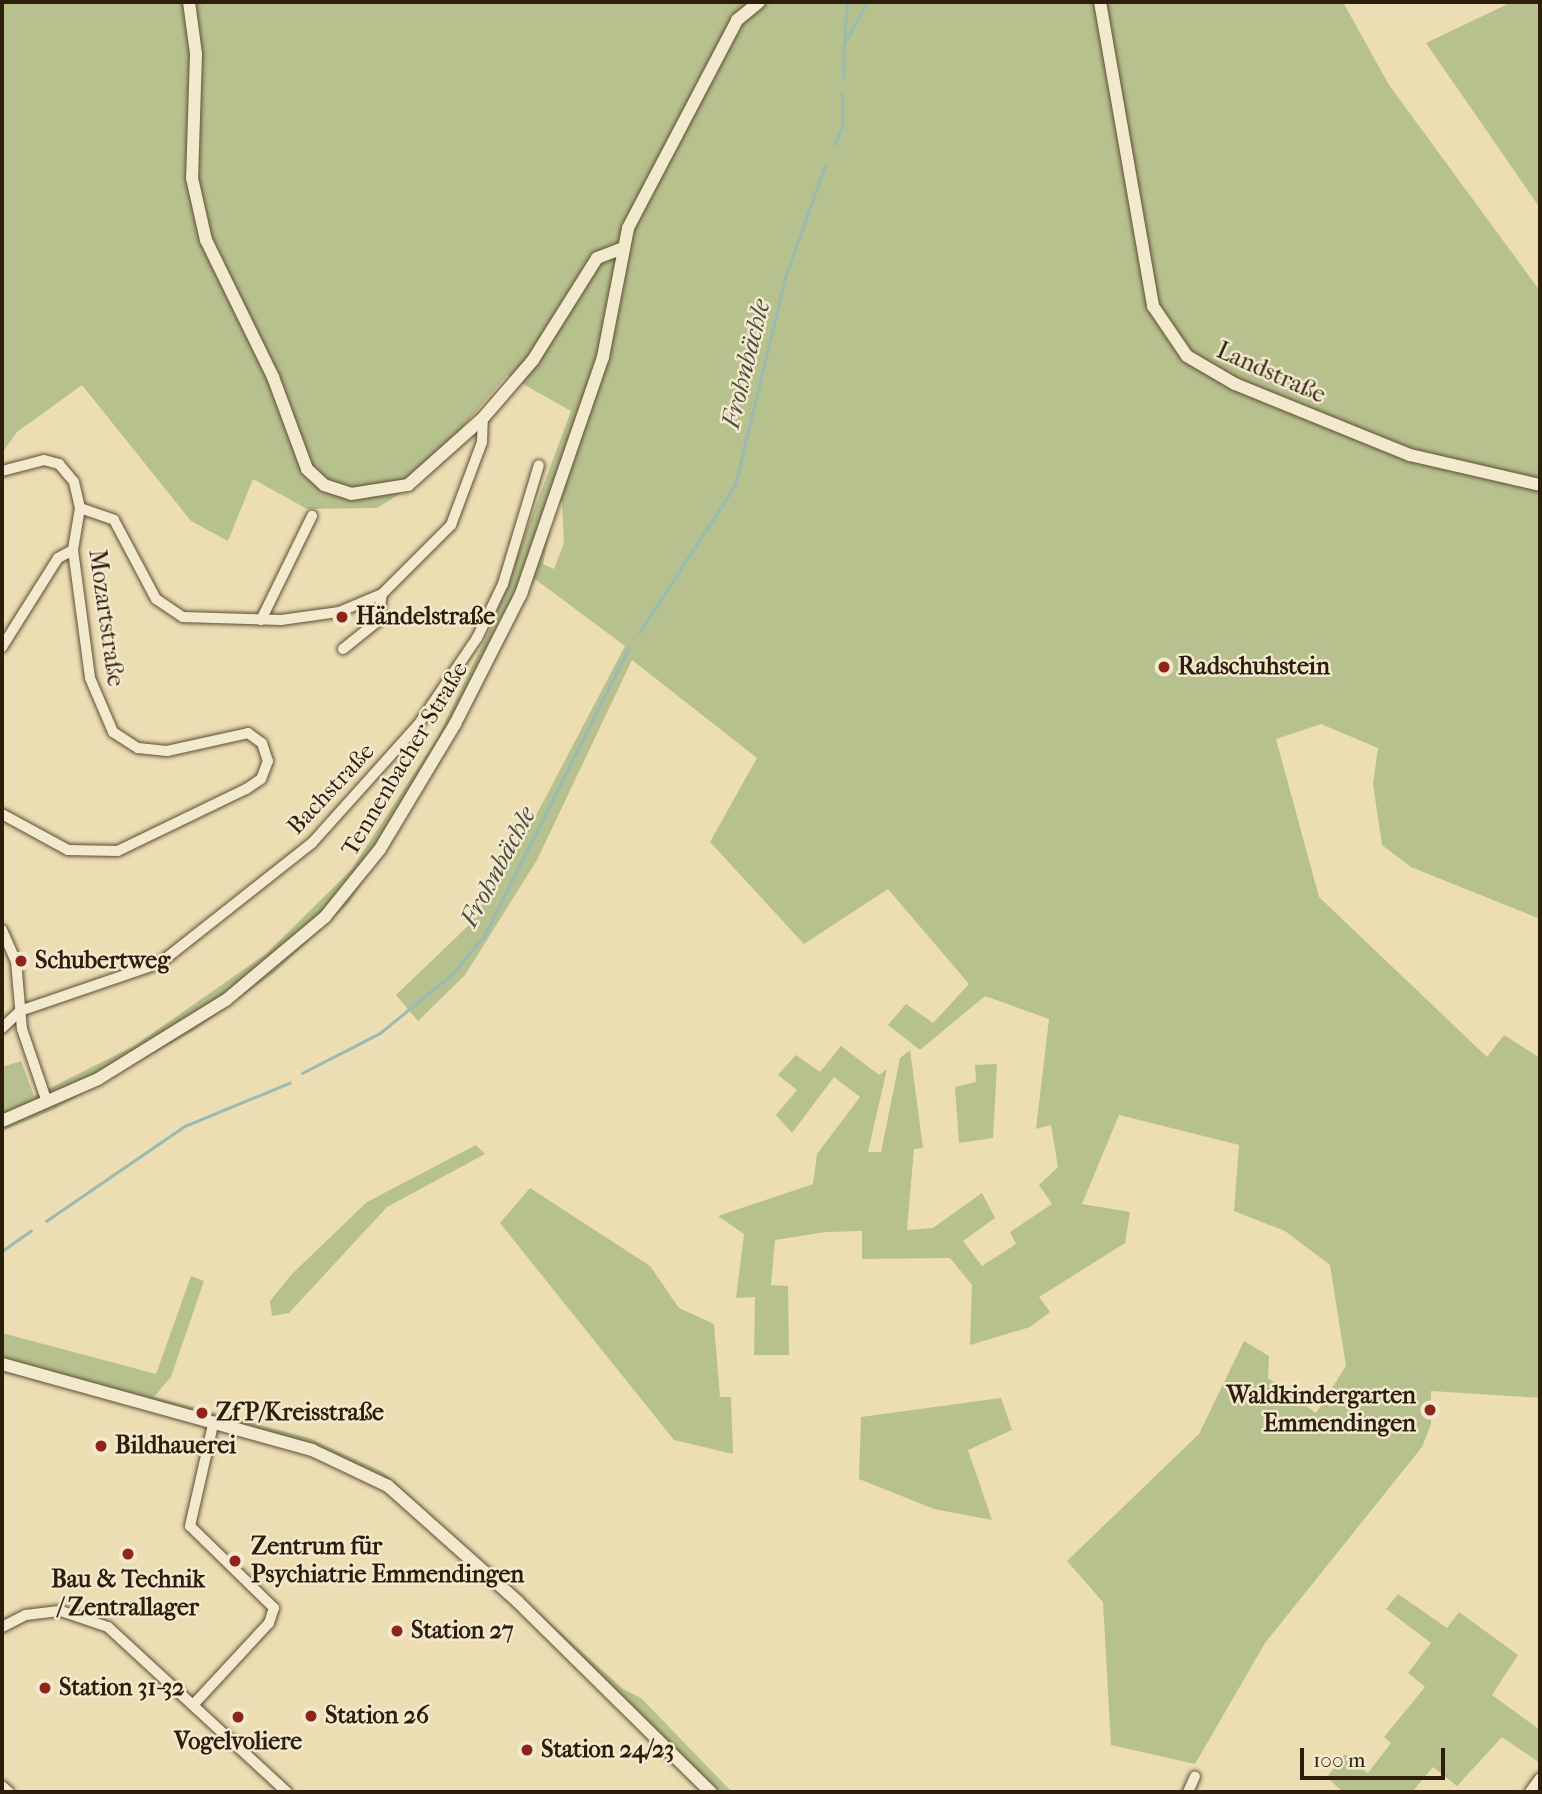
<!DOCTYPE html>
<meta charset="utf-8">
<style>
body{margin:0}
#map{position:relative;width:1542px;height:1794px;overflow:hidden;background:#ecddb3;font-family:"IM FELL French Canon",serif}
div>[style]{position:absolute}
.green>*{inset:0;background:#b7c18d}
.stream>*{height:2.5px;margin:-1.25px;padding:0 1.25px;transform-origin:1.25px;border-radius:1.25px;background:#9abab4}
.roads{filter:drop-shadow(0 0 2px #5d4e35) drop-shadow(0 0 2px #5d4e35)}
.minor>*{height:10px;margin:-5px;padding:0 5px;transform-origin:5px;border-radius:5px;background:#f3e9ce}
.tertiary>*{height:12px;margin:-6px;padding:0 6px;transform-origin:6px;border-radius:6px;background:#f3e9ce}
.dots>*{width:19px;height:19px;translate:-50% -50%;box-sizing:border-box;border:4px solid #f3e9ce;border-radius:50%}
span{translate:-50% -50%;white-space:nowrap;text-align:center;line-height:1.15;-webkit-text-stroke:5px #f3e9ce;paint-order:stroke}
.street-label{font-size:24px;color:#2d1e0b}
.poi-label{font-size:24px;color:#2d1e0b;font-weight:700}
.left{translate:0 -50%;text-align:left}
.right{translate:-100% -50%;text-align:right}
.water-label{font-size:26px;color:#4e4d3e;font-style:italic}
.frame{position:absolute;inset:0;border:4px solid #2d1e0b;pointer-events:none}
.scale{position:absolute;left:1300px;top:1748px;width:145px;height:32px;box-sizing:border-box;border:4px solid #2d1e0b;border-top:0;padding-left:9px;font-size:21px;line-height:24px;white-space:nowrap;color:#2d1e0b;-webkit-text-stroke:5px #f3e9ce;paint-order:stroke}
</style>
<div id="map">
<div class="green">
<i style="clip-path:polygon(evenodd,2px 2px,1343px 2px,1389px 85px,1540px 291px,1540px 919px,1411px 867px,1382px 845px,1373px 784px,1378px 748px,1321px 724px,1276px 739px,1319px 897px,1487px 1057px,1504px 1035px,1540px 1058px,1540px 1398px,1431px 1391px,1431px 1424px,1422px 1447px,1265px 1643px,1195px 1764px,1111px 1745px,1103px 1602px,1067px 1561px,1199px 1434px,1244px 1341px,1269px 1356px,1268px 1378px,1316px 1413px,1346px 1366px,1330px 1265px,1285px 1231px,1234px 1211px,1239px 1145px,1119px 1115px,1082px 1204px,1130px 1212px,1125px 1243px,1039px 1297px,1050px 1312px,1030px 1327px,970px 1345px,972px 1285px,950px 1258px,862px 1259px,862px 1231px,826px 1232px,775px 1240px,771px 1285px,788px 1286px,789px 1355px,754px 1355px,755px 1297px,736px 1298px,744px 1234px,718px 1216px,813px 1184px,817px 1154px,860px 1097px,834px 1077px,792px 1133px,776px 1115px,797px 1090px,778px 1075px,796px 1055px,820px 1072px,841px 1046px,879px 1075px,887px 1069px,868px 1152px,881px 1152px,900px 1058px,910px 1050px,923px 1148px,914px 1149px,907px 1230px,933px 1228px,982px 1193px,995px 1218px,963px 1241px,982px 1266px,1016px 1244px,1010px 1232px,1052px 1204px,1039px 1185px,1058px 1167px,1051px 1125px,1036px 1129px,1049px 1019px,985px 996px,920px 1050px,888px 1025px,906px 1004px,933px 1023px,969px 984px,888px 889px,804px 944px,710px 842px,757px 758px,632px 660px,537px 860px,465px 975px,418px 1021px,396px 995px,470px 924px,530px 827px,625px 646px,535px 579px,438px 765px,349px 903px,274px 973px,193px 1031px,55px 1109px,2px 1131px,2px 1067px,21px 1061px,34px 1096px,134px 1046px,266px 954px,351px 870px,438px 737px,490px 629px,571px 411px,507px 375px,411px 487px,377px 508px,307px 509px,253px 479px,228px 541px,191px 521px,82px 385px,17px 432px,2px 453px,2px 2px,555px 502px,562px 503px,564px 543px,554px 569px,543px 564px,555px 502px)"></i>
<i style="clip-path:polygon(1512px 2px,1540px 2px,1540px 208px,1426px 43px)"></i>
<i style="clip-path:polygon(997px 1064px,993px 1138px,959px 1143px,955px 1087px,976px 1082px,975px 1065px)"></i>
<i style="clip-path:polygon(476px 1145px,485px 1154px,387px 1207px,289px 1313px,272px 1316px,270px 1301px,292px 1274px,367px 1202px)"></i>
<i style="clip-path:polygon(530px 1188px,650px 1266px,679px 1308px,714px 1324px,720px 1397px,731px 1397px,733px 1454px,674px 1440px,500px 1223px)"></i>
<i style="clip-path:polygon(191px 1276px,204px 1281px,171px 1377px,154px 1397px,309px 1438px,383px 1472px,623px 1689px,641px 1698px,732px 1792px,703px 1792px,518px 1607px,378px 1483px,329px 1459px,2px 1371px,2px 1333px,156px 1374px)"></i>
<i style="clip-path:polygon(1001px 1398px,1012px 1430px,968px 1450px,992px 1520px,934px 1509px,859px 1479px,861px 1417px)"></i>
<i style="clip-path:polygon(1398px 1594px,1447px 1628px,1459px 1612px,1518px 1655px,1492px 1695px,1540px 1730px,1540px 1763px,1502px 1737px,1457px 1786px,1433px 1767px,1412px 1792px,1343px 1792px,1327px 1777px,1345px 1754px,1368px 1773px,1391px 1743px,1384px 1737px,1425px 1687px,1408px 1673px,1431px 1643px,1386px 1609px)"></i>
</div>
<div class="stream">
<i style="left:844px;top:40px;width:38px;rotate:-85deg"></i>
<i style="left:843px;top:77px;width:33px;rotate:-88deg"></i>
<i style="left:844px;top:44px;width:48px;rotate:-61.3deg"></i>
<i style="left:834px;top:145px;width:20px;rotate:-66deg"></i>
<i style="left:842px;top:127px;width:33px;rotate:-90deg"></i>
<i style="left:639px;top:633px;width:176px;rotate:-57deg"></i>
<i style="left:735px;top:485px;width:213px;rotate:-76.4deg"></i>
<i style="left:785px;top:278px;width:120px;rotate:-70.5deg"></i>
<i style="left:302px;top:1073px;width:88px;rotate:-27.1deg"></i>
<i style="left:380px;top:1033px;width:93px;rotate:-39.3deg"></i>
<i style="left:452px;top:974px;width:50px;rotate:-49.9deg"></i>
<i style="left:484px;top:936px;width:322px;rotate:-63.3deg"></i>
<i style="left:46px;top:1221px;width:168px;rotate:-34.4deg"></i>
<i style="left:185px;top:1126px;width:113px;rotate:-22.5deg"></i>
<i style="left:2px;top:1251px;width:35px;rotate:-35deg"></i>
</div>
<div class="roads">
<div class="minor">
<i style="left:2px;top:471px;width:43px;rotate:-14.7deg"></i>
<i style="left:44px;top:460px;width:16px;rotate:15deg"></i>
<i style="left:59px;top:464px;width:23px;rotate:50deg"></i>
<i style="left:74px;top:482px;width:27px;rotate:77deg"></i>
<i style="left:80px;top:508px;width:43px;rotate:99.5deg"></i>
<i style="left:73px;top:550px;width:129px;rotate:82.4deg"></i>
<i style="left:90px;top:678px;width:59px;rotate:66.9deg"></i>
<i style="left:113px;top:732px;width:30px;rotate:33deg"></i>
<i style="left:138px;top:748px;width:29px;rotate:6deg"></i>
<i style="left:167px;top:751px;width:83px;rotate:-12.5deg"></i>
<i style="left:248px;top:733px;width:17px;rotate:36deg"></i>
<i style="left:262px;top:743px;width:19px;rotate:72deg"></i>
<i style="left:268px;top:761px;width:19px;rotate:111deg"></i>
<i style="left:261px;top:779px;width:18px;rotate:146deg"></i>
<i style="left:246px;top:789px;width:142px;rotate:154.2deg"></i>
<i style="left:118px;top:851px;width:50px;rotate:-178.9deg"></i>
<i style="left:68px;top:850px;width:75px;rotate:-151.4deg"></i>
<i style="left:80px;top:508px;width:36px;rotate:19deg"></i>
<i style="left:114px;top:520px;width:89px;rotate:62deg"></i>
<i style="left:156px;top:599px;width:32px;rotate:34deg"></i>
<i style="left:183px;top:617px;width:98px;rotate:1.8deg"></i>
<i style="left:281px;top:620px;width:59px;rotate:-7.9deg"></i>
<i style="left:339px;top:612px;width:47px;rotate:-22.7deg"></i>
<i style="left:382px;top:594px;width:98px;rotate:-45deg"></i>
<i style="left:451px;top:525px;width:89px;rotate:-69.5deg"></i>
<i style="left:482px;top:442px;width:24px;rotate:-88deg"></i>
<i style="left:261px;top:620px;width:116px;rotate:-63.9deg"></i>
<i style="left:2px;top:647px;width:105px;rotate:-57.8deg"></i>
<i style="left:58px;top:558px;width:17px;rotate:-28deg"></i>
<i style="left:343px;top:649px;width:45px;rotate:-38.7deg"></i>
<i style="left:378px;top:621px;width:27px;rotate:-82deg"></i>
<i style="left:2px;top:930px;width:34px;rotate:66deg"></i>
<i style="left:16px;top:961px;width:68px;rotate:85deg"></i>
<i style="left:22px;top:1029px;width:77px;rotate:71.1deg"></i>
<i style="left:2px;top:1028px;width:25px;rotate:-43deg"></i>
<i style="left:20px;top:1011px;width:148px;rotate:-18.9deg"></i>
<i style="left:160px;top:963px;width:194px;rotate:-38.3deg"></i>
<i style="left:312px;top:843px;width:159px;rotate:-48.1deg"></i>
<i style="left:418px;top:725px;width:105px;rotate:-55.9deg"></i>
<i style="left:477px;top:638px;width:60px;rotate:-64.3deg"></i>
<i style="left:503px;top:584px;width:124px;rotate:-73.2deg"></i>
<i style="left:2px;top:1627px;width:27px;rotate:-27deg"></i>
<i style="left:26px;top:1615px;width:35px;rotate:-7deg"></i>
<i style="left:61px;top:1611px;width:50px;rotate:18.8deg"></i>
<i style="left:108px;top:1627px;width:243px;rotate:42.7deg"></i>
<i style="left:193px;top:1705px;width:112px;rotate:-47.2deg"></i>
<i style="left:269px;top:1623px;width:16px;rotate:-72deg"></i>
<i style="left:274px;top:1608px;width:117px;rotate:-135.7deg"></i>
<i style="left:190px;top:1526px;width:104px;rotate:-77.2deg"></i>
<i style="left:2px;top:1786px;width:9px;rotate:41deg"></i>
<i style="left:1188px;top:1792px;width:17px;rotate:-66deg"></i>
<i style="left:1530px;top:1792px;width:17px;rotate:-54deg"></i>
</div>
<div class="tertiary">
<i style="left:189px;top:2px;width:52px;rotate:82.3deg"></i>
<i style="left:196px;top:54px;width:124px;rotate:91.8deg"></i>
<i style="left:192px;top:178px;width:64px;rotate:77.3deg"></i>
<i style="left:206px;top:240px;width:153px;rotate:63.9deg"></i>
<i style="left:273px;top:377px;width:98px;rotate:69.7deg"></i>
<i style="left:307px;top:469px;width:23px;rotate:43deg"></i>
<i style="left:324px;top:485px;width:28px;rotate:18deg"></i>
<i style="left:351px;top:494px;width:58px;rotate:-9deg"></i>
<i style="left:408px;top:485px;width:101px;rotate:-41.8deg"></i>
<i style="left:483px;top:418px;width:77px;rotate:-49.2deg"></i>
<i style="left:533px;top:360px;width:120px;rotate:-57.9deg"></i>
<i style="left:597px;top:258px;width:25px;rotate:-21deg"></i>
<i style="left:1100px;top:2px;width:309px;rotate:80.1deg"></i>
<i style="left:1153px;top:306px;width:60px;rotate:55.8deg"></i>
<i style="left:1187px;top:356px;width:56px;rotate:30.3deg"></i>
<i style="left:1235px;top:384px;width:189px;rotate:22.1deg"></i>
<i style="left:1410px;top:455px;width:133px;rotate:13deg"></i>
<i style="left:2px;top:1121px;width:105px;rotate:-23.6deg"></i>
<i style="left:98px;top:1079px;width:150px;rotate:-31.7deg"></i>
<i style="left:226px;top:1000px;width:129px;rotate:-40deg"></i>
<i style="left:325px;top:917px;width:87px;rotate:-51deg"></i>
<i style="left:380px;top:849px;width:146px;rotate:-59deg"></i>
<i style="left:455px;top:724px;width:146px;rotate:-63.1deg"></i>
<i style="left:521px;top:594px;width:251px;rotate:-70.9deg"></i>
<i style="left:603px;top:357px;width:131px;rotate:-79deg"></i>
<i style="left:628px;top:228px;width:235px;rotate:-62.3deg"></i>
<i style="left:737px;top:20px;width:28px;rotate:-39deg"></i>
<i style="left:2px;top:1364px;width:322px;rotate:15.5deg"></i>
<i style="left:312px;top:1450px;width:84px;rotate:25.3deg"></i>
<i style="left:388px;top:1486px;width:174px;rotate:41.7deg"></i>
<i style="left:518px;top:1602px;width:271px;rotate:44.6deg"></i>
</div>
</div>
<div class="dots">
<i style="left:342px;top:617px;background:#8f2418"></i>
<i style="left:1164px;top:667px;background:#8f2418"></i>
<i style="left:21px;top:961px;background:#8f2418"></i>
<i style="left:1430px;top:1410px;background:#8f2418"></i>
<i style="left:202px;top:1413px;background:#8f2418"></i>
<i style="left:101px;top:1446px;background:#8f2418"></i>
<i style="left:128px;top:1554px;background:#8f2418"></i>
<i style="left:235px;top:1561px;background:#8f2418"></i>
<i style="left:397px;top:1631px;background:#8f2418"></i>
<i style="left:45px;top:1688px;background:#8f2418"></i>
<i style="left:311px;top:1716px;background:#8f2418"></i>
<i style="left:238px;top:1717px;background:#8f2418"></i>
<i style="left:527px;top:1750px;background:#8f2418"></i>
</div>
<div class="street-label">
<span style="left:1271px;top:373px;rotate:24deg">Landstraße</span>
<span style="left:106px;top:618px;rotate:82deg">Mozartstraße</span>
<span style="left:405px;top:759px;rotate:-59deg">Tennenbacher Straße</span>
<span style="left:331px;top:789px;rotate:-47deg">Bachstraße</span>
</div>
<div class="poi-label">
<span class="left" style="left:356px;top:617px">Händelstraße</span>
<span class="left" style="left:1178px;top:667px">Radschuhstein</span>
<span class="left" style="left:35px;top:961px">Schubertweg</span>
<span class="right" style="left:1416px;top:1410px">Waldkindergarten<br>Emmendingen</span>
<span class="left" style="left:216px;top:1413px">ZfP/Kreisstraße</span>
<span class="left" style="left:115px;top:1446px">Bildhauerei</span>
<span class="left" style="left:251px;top:1561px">Zentrum für<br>Psychiatrie Emmendingen</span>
<span style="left:128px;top:1594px">Bau &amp; Technik<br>/ Zentrallager</span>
<span class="left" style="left:411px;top:1631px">Station 27</span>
<span class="left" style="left:59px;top:1688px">Station 31-32</span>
<span class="left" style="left:325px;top:1716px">Station 26</span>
<span style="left:238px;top:1742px">Vogelvoliere</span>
<span class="left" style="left:541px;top:1750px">Station 24/23</span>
</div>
<div class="water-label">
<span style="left:746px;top:364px;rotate:-76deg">Frohnbächle</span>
<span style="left:498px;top:867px;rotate:-62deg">Frohnbächle</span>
</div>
<div class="frame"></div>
<div class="scale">100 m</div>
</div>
